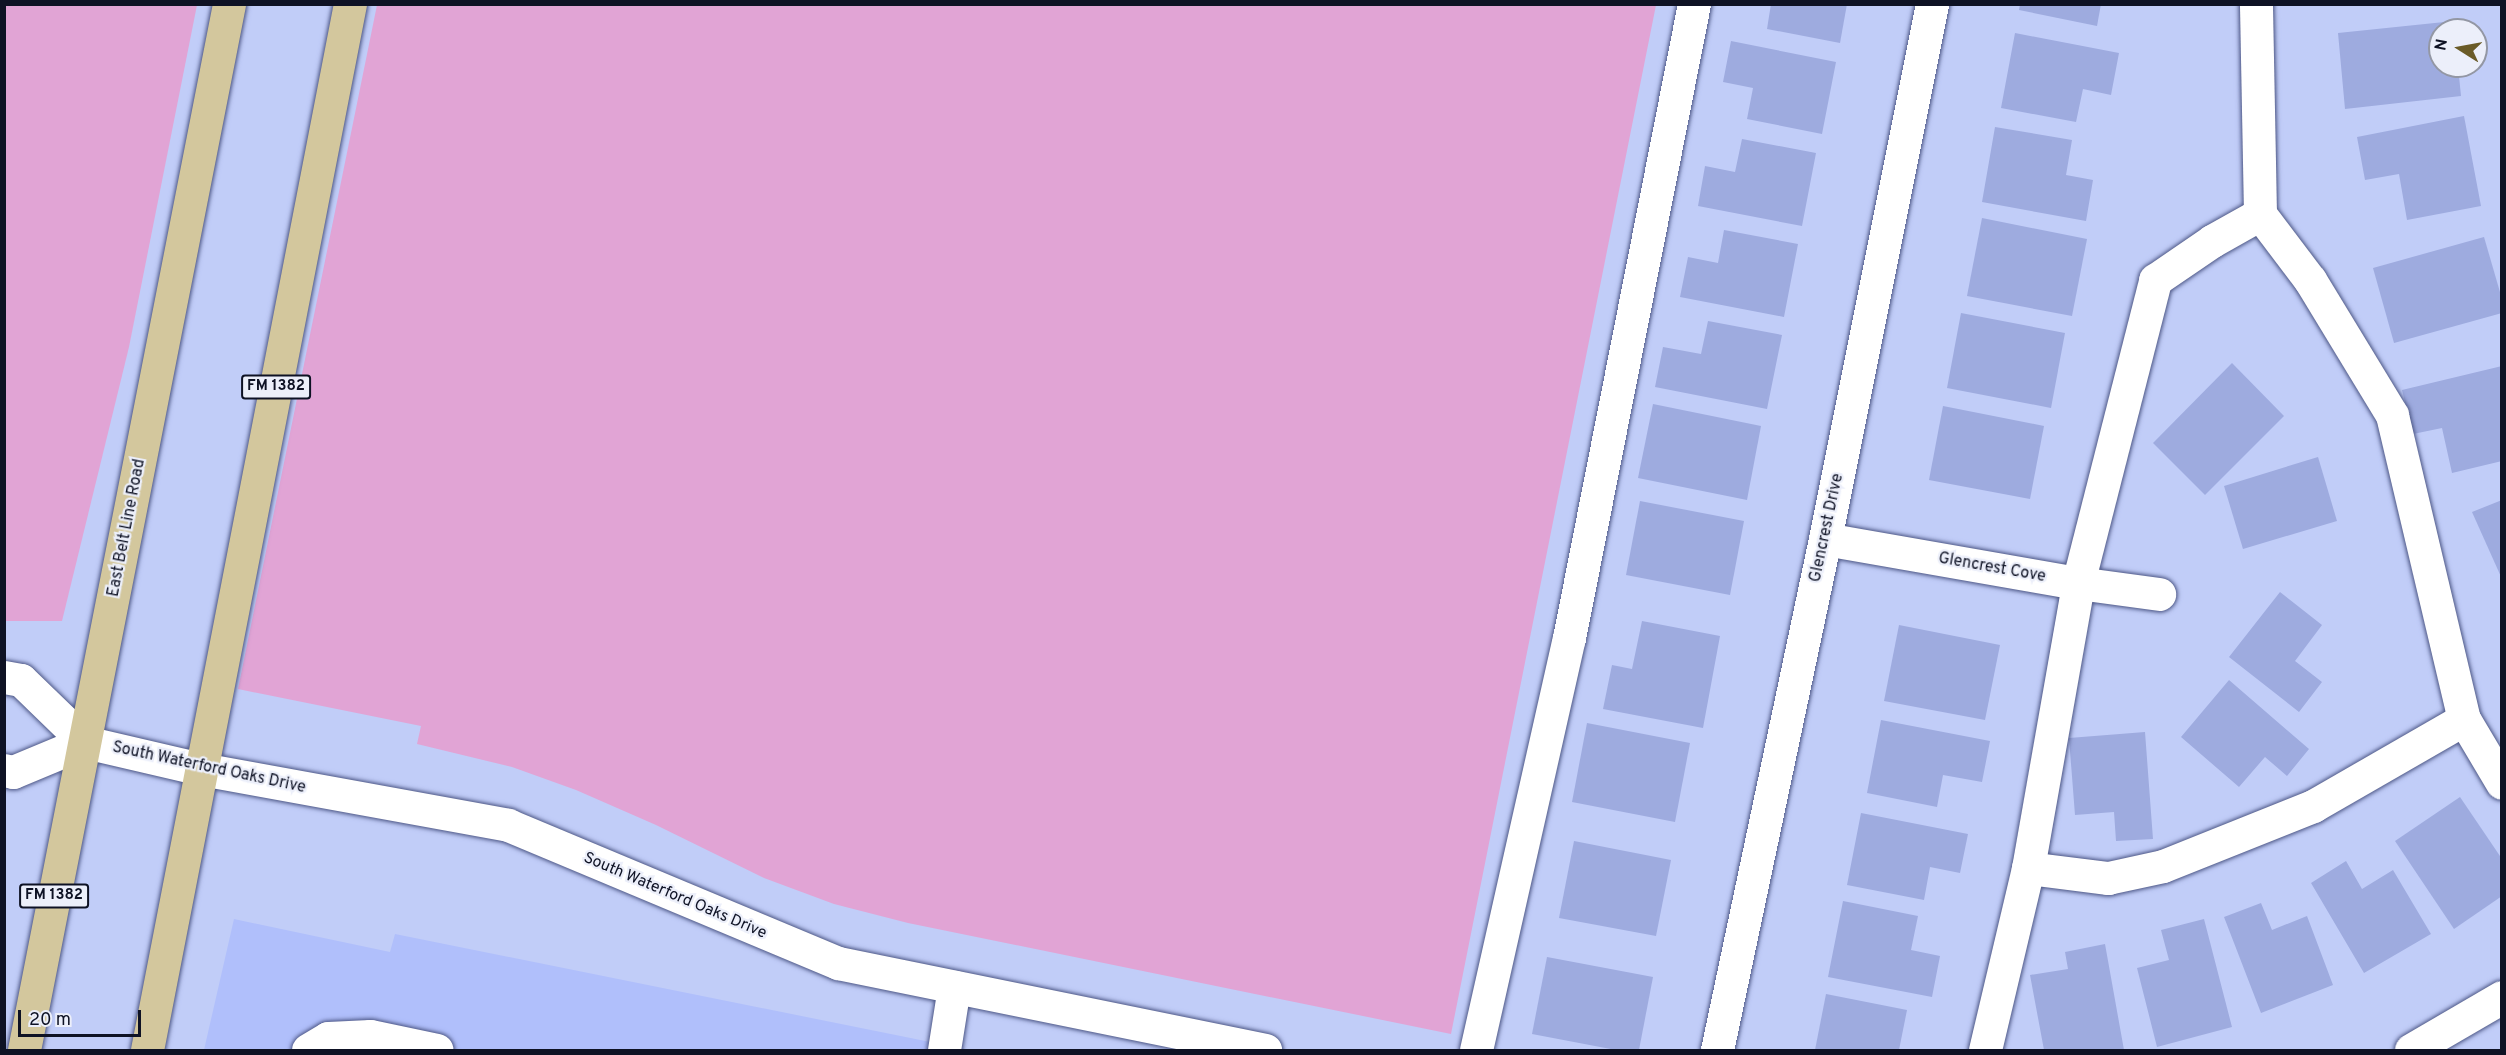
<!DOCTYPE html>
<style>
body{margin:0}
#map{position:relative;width:2506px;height:1055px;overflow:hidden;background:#c1cdf8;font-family:Overpass,sans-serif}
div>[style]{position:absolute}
.built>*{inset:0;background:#b0bffb}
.green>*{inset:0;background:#e1a4d5}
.building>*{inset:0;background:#9eabdf}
.roads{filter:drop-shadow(0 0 2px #4d5786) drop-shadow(0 0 2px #4d5786)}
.minor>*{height:33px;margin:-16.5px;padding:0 16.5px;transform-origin:16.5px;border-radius:16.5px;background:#fff}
.major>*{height:33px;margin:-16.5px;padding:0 16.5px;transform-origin:16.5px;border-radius:16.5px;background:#d3c79d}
span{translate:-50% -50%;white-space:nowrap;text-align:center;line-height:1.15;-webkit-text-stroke:4.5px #eceffa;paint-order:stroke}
.shield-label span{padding:2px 4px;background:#eceffa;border:2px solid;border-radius:4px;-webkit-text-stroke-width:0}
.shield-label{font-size:15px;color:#0e1224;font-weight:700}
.street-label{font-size:16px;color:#0e1224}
.frame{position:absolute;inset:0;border:6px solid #0e1224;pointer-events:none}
.north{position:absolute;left:2428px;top:18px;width:60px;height:60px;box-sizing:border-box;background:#eceffa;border:2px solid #9397a4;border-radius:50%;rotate:281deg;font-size:16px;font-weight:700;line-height:24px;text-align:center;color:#0e1224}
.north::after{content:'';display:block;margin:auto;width:21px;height:27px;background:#6a5b28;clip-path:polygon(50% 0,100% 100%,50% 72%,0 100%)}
.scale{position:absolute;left:18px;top:1010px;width:123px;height:27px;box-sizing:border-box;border:3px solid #0e1224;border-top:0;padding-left:8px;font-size:18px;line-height:21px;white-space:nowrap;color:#0e1224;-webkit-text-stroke:4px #eceffa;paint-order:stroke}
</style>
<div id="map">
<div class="built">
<i style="clip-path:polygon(234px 919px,390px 952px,395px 934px,970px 1050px,204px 1050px)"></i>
</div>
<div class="green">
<i style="clip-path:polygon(4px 5px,197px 5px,129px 347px,62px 621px,5px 621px)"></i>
<i style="clip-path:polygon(377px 5px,1656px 5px,1451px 1034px,908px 923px,834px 904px,764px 878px,656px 825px,576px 790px,512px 767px,417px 744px,421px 726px,238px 689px)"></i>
</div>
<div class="building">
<i style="clip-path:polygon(1771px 4px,1847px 4px,1840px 43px,1767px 29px)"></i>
<i style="clip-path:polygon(2020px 4px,2101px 4px,2097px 26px,2019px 10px)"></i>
<i style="clip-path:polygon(2454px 21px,2455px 30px,2440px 30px,2440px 66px,2458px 66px,2461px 96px,2345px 109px,2338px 33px)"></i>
<i style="clip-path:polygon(2015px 33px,2119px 53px,2111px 95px,2083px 89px,2076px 122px,2001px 108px)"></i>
<i style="clip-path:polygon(1731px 41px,1836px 62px,1822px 134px,1747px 119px,1753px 88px,1723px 82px)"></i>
<i style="clip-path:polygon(2464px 116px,2481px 206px,2407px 220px,2399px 174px,2365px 180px,2357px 137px)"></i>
<i style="clip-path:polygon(1995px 127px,2072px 140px,2066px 175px,2093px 180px,2086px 221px,1982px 202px)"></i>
<i style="clip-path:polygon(1742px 139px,1816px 153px,1802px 226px,1698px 206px,1705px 166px,1735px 172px)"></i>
<i style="clip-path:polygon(1982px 218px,2087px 239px,2072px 316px,1967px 296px)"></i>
<i style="clip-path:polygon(1724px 230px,1798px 244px,1784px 317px,1680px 297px,1688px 257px,1718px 263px)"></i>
<i style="clip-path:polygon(2484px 237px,2502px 299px,2502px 313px,2394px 343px,2373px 268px)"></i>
<i style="clip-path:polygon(1961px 313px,2065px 333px,2051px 408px,1947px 388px)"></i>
<i style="clip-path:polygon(1708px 321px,1782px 335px,1767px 409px,1655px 387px,1663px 347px,1701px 354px)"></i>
<i style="clip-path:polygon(2232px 363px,2284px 416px,2205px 495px,2153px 443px)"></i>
<i style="clip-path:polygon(2502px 366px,2502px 461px,2452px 473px,2442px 428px,2413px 434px,2402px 390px)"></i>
<i style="clip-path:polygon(1653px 404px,1761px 426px,1747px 500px,1638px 478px)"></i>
<i style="clip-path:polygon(1943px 406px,2044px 426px,2030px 499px,1929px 480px)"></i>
<i style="clip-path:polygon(2318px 457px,2337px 521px,2243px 549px,2224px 486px)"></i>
<i style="clip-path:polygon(2502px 500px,2502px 579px,2472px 512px)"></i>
<i style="clip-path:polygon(1640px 501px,1744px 521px,1730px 595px,1626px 575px)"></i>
<i style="clip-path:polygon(2280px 592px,2322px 625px,2295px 661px,2322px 682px,2299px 712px,2229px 657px)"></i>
<i style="clip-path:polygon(1642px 621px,1720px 636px,1703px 728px,1603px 709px,1612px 665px,1632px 669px)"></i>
<i style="clip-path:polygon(1899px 625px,2000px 645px,1985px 720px,1884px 701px)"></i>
<i style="clip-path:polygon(2229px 680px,2309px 749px,2287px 776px,2265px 757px,2239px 787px,2181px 737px)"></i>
<i style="clip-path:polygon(1881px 720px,1990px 741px,1982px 782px,1943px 775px,1937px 807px,1867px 793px)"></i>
<i style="clip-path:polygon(1587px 723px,1690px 743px,1675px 822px,1572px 802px)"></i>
<i style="clip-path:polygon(2145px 732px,2153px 839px,2116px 841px,2114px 812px,2075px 815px,2069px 738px)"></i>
<i style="clip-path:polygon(2460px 797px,2502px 859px,2502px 896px,2454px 929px,2395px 841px)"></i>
<i style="clip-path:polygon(1861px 813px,1968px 834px,1960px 873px,1930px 867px,1924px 900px,1847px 885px)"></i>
<i style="clip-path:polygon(1574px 841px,1671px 860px,1656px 936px,1559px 918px)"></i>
<i style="clip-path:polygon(2346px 861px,2362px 889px,2393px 870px,2431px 934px,2364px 973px,2311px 883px)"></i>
<i style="clip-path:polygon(1843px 901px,1918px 916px,1911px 950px,1940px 956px,1932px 997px,1828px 977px)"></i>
<i style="clip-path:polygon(2261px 903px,2272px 930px,2307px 916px,2333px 985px,2261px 1013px,2224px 917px)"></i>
<i style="clip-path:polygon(2204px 919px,2232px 1027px,2157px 1047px,2137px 968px,2169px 960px,2161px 930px)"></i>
<i style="clip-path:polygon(2105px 944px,2124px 1050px,2044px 1050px,2030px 975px,2068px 969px,2065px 952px)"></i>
<i style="clip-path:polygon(1547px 957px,1653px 977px,1639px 1050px,1616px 1050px,1532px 1034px)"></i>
<i style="clip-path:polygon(1826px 994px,1907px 1010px,1899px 1050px,1815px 1050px)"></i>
</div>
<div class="roads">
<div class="minor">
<i style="left:2260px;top:214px;width:83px;rotate:52.9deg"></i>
<i style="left:2310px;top:280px;width:158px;rotate:58.7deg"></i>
<i style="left:2392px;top:415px;width:312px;rotate:76.7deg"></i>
<i style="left:2464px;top:719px;width:74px;rotate:59.3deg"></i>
<i style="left:1825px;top:539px;width:257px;rotate:9.9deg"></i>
<i style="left:2078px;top:583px;width:82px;rotate:7.7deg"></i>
<i style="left:4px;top:677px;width:17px;rotate:10deg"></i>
<i style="left:21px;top:680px;width:89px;rotate:44.1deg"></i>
<i style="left:85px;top:742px;width:119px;rotate:13.1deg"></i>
<i style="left:201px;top:769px;width:312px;rotate:10.3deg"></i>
<i style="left:508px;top:825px;width:358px;rotate:22.7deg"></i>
<i style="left:838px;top:963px;width:436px;rotate:11.5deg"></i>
<i style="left:4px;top:770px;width:9px;rotate:13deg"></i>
<i style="left:13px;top:772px;width:78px;rotate:-22.6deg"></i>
<i style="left:2028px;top:868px;width:81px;rotate:7.1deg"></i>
<i style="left:2108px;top:878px;width:56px;rotate:-12.3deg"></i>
<i style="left:2163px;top:866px;width:162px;rotate:-21.8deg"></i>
<i style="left:2313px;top:806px;width:174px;rotate:-29.9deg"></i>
<i style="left:308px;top:1050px;width:23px;rotate:-31deg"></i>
<i style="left:328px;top:1038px;width:42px;rotate:-2.7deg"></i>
<i style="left:370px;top:1036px;width:68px;rotate:11.8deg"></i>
<i style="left:944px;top:1050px;width:64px;rotate:-81deg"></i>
<i style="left:1476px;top:1050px;width:422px;rotate:-77.3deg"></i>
<i style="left:1569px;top:638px;width:646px;rotate:-78.85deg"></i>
<i style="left:1717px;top:1050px;width:522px;rotate:-78.07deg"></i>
<i style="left:1825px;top:539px;width:546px;rotate:-78.69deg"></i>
<i style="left:1985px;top:1050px;width:187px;rotate:-76.7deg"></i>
<i style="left:2028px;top:868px;width:289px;rotate:-80deg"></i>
<i style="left:2078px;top:583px;width:313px;rotate:-75.7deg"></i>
<i style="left:2155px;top:280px;width:69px;rotate:-34.4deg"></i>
<i style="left:2212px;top:241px;width:55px;rotate:-29.4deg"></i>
<i style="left:2260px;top:214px;width:210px;rotate:-91.1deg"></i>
<i style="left:2411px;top:1050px;width:105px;rotate:-30.2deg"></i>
</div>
<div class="major">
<i style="left:24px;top:1050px;width:1066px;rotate:-78.91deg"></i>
<i style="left:147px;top:1050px;width:1066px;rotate:-79.02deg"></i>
</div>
</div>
<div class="shield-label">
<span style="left:276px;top:387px">FM 1382</span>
<span style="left:54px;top:896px">FM 1382</span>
</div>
<div class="street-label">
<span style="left:127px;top:528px;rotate:-79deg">East Belt Line Road</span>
<span style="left:1827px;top:528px;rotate:-78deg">Glencrest Drive</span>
<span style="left:1992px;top:568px;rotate:10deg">Glencrest Cove</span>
<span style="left:209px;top:768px;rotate:12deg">South Waterford Oaks Drive</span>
<span style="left:675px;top:896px;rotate:23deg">South Waterford Oaks Drive</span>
</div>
<div class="frame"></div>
<div class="north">N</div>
<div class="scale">20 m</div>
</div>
